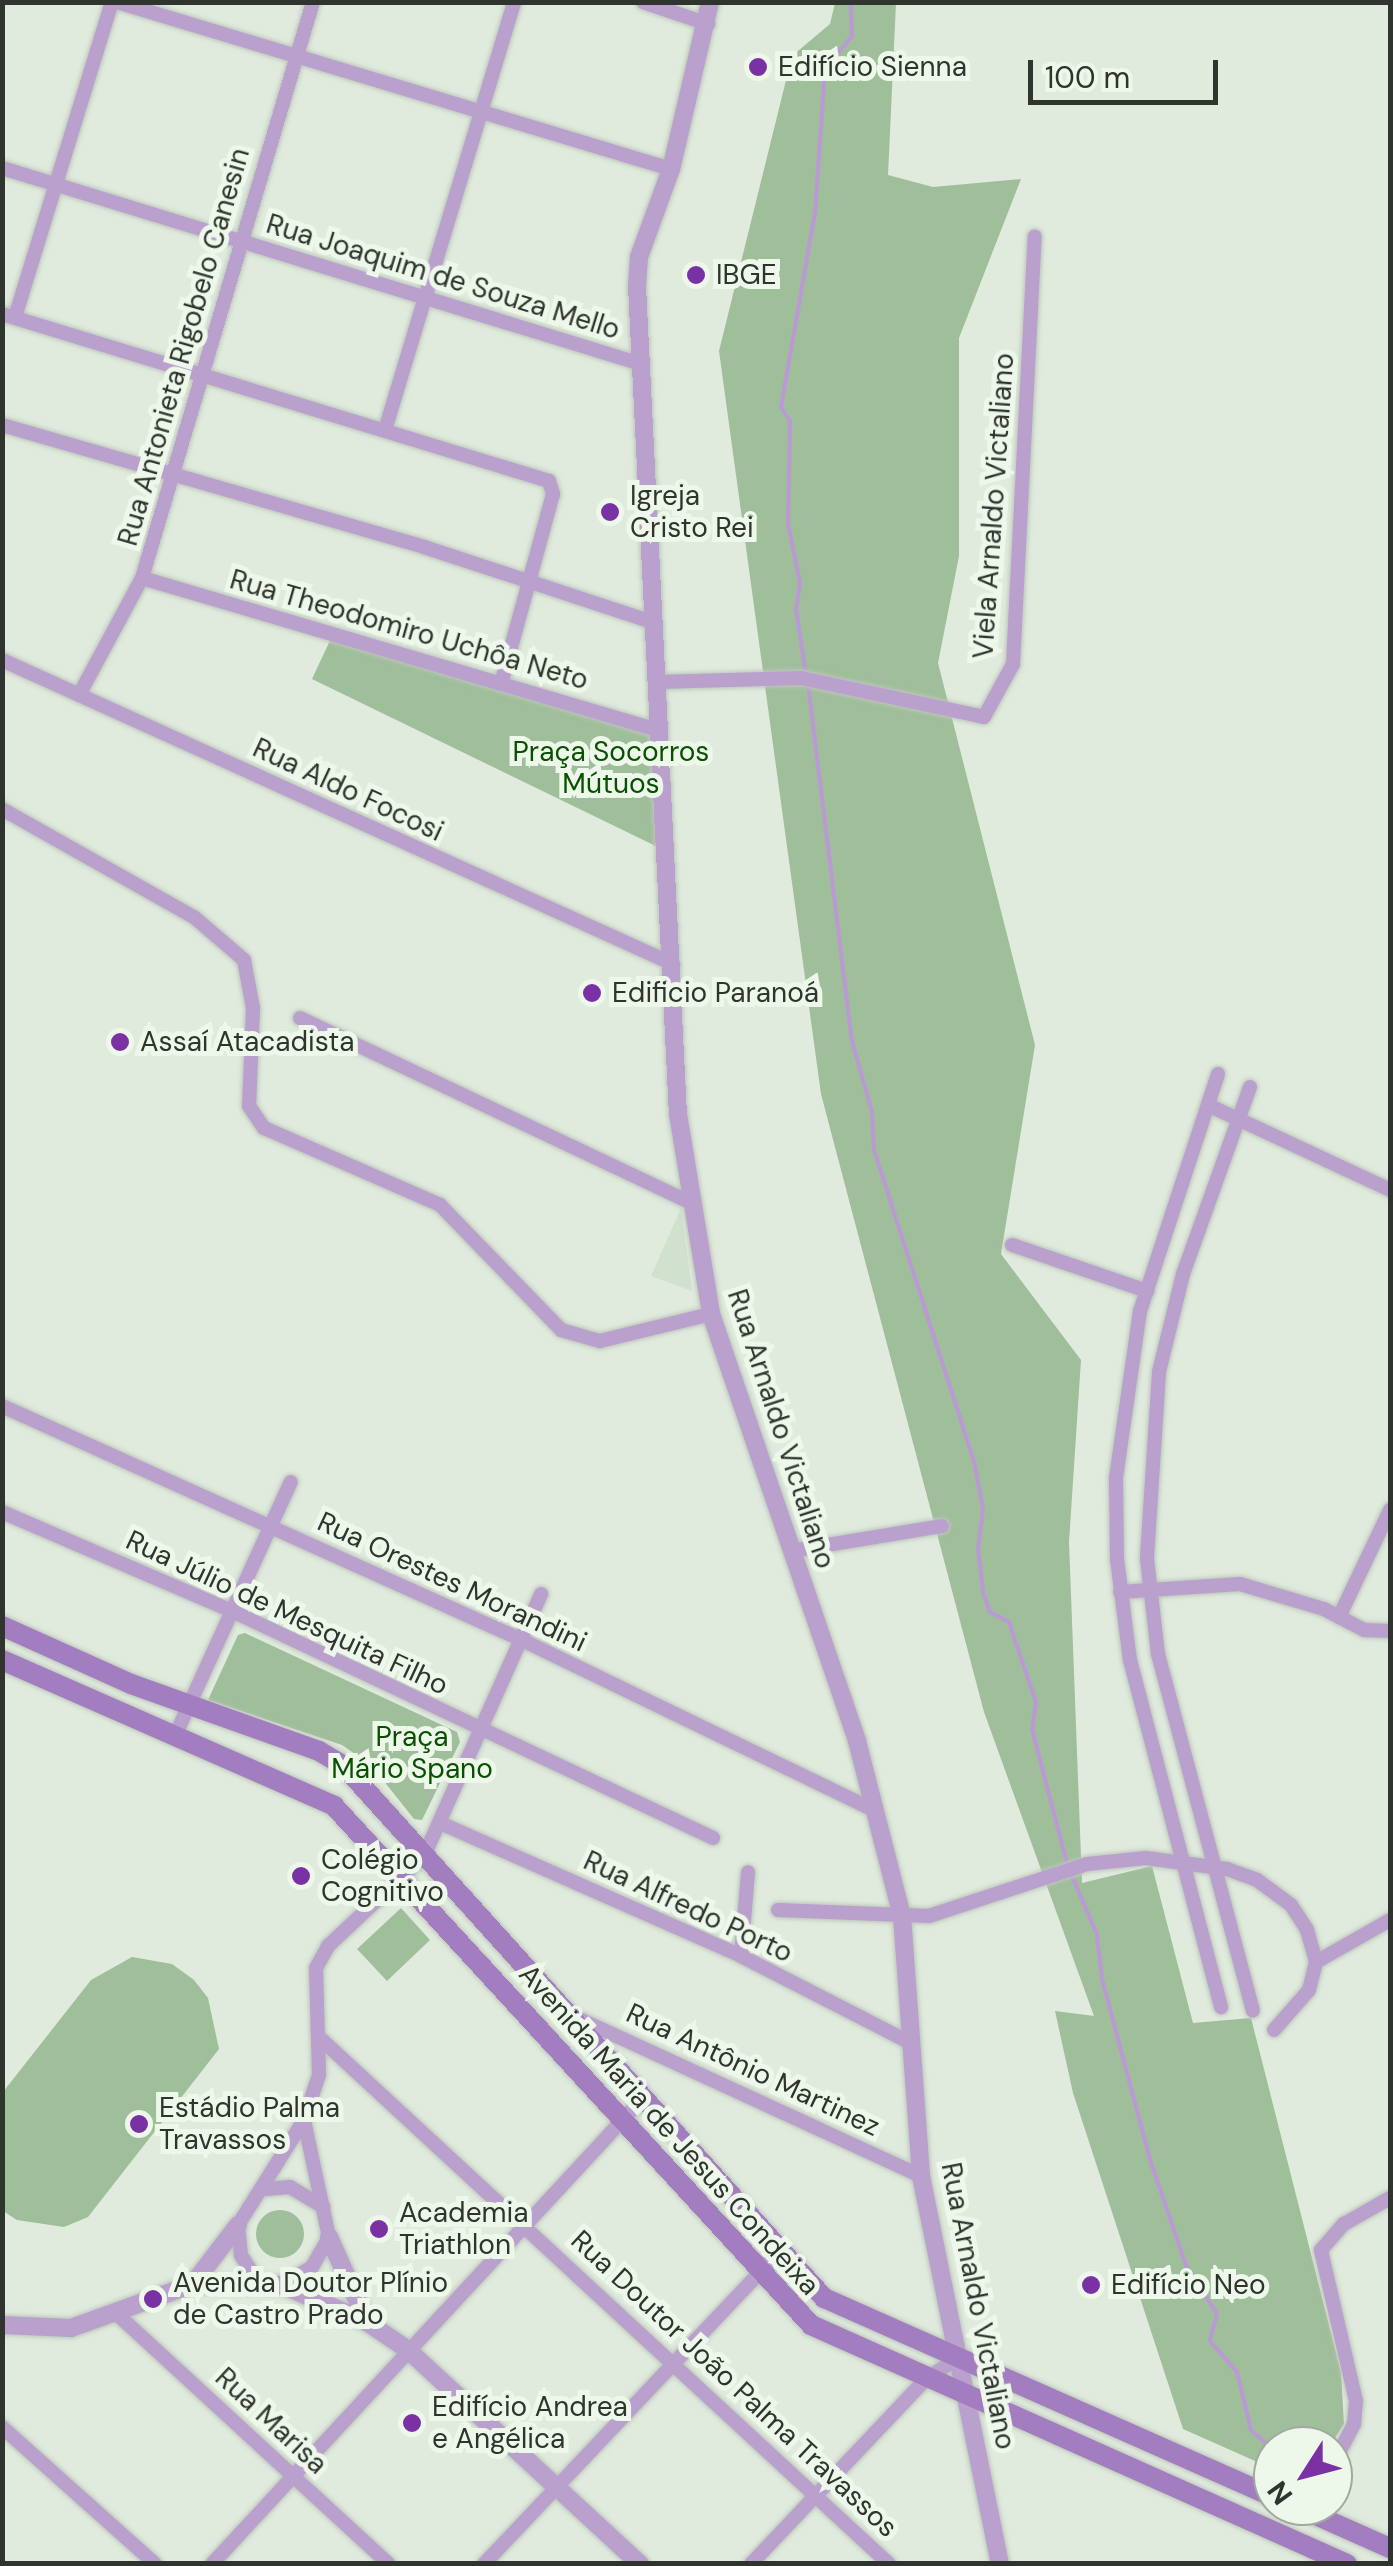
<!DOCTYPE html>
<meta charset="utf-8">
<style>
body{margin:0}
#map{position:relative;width:1393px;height:2566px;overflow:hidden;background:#e0ebde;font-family:"DM Sans",sans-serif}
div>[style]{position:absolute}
.built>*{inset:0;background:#d0e1ce}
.green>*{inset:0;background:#9fbe9a}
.round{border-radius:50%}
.stream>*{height:4px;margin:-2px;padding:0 2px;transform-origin:2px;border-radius:2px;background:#bb99d6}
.roads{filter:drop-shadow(0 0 2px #bdc6bb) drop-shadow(0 0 2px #bdc6bb)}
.minor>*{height:14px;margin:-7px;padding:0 7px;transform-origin:7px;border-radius:7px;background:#b9a0cd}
.tertiary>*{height:18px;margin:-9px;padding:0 9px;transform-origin:9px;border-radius:9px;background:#b9a0cd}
.secondary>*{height:20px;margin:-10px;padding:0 10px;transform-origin:10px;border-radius:10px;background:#a27dbf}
.dots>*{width:28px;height:28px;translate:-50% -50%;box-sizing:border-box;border:5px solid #edf8eb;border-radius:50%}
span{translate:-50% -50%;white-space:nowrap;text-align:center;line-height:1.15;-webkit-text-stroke:10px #edf8eb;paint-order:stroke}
.poi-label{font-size:28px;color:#30342f}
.left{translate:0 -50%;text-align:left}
.street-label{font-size:28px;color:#30342f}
.park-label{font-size:28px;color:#095001}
.frame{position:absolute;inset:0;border:5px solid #30342f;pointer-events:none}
.north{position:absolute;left:1253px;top:2426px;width:100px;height:100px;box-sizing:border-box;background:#edf8eb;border:2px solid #a1aaa0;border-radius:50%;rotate:234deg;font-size:28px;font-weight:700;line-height:40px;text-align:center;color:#30342f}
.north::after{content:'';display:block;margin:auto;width:35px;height:45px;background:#7931a4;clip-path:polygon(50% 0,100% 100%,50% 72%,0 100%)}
.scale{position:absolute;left:1028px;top:60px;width:190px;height:45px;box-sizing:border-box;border:5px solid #30342f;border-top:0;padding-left:12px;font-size:30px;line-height:35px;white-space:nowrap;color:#30342f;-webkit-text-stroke:8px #edf8eb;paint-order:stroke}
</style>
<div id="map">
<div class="built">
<i style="clip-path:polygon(681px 1208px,692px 1291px,651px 1276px)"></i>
</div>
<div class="green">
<i style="clip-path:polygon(835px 3px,896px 3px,888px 175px,933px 187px,1021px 179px,959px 338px,959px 556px,938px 663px,1035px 1045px,1001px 1254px,1081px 1360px,1069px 1542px,1082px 1883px,1152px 1866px,1193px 2023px,1251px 2018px,1341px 2372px,1344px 2424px,1330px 2446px,1273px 2446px,1273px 2469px,1183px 2429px,1073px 2093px,1055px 2011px,1094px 2016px,984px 1712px,821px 1094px,719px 351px,792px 56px,830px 24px)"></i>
<i style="clip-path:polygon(334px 632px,661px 731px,668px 852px,312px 679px)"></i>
<i style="clip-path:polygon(245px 1633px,457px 1732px,460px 1742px,422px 1820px,414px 1819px,371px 1765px,342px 1745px,208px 1700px,238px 1635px)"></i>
<i style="clip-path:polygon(401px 1908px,430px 1940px,387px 1981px,357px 1949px)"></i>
<i style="clip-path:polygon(132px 1957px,172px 1964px,194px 1980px,208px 1998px,219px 2049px,88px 2217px,64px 2227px,17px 2220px,3px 2211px,3px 2092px,91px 1980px)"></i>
<i class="round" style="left:256px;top:2210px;width:48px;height:48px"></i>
</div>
<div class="stream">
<i style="left:806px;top:675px;width:67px;rotate:-98.6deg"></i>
<i style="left:796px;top:609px;width:26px;rotate:-81deg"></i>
<i style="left:800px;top:583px;width:60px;rotate:-101.5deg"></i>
<i style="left:788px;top:524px;width:103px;rotate:-88.9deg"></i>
<i style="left:790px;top:421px;width:17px;rotate:-123deg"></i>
<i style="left:781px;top:407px;width:197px;rotate:-80.1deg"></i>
<i style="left:815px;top:213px;width:144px;rotate:-86deg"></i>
<i style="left:825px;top:69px;width:43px;rotate:-50.7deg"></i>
<i style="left:852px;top:36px;width:34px;rotate:-92deg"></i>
<i style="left:808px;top:684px;width:360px;rotate:83deg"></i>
<i style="left:852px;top:1041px;width:74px;rotate:74.3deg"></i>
<i style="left:872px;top:1112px;width:38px;rotate:87deg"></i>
<i style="left:874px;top:1150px;width:327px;rotate:72.2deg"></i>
<i style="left:974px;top:1461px;width:49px;rotate:79.4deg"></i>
<i style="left:983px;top:1509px;width:39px;rotate:97deg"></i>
<i style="left:978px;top:1548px;width:44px;rotate:83.5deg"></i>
<i style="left:983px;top:1592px;width:21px;rotate:71deg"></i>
<i style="left:990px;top:1612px;width:21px;rotate:28deg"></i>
<i style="left:1009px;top:1622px;width:84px;rotate:71.4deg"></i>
<i style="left:1036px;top:1702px;width:27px;rotate:98deg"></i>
<i style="left:1032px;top:1729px;width:143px;rotate:75.4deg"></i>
<i style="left:1072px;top:1876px;width:64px;rotate:67deg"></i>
<i style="left:1097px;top:1935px;width:44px;rotate:83.5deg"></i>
<i style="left:1102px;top:1979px;width:190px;rotate:75.1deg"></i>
<i style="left:1151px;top:2163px;width:108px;rotate:71.1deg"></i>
<i style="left:1186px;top:2265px;width:58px;rotate:57.7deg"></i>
<i style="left:1217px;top:2314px;width:28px;rotate:105deg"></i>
<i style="left:1210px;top:2341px;width:41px;rotate:48.9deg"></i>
<i style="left:1237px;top:2372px;width:60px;rotate:76.4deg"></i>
<i style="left:1251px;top:2430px;width:30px;rotate:42deg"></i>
</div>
<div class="roads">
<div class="minor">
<i style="left:117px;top:2px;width:579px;rotate:16.78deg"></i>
<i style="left:643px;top:2px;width:69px;rotate:18.7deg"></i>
<i style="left:2px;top:168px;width:668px;rotate:17.05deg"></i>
<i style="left:2px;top:314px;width:572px;rotate:16.98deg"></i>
<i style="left:549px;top:481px;width:14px;rotate:73deg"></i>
<i style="left:553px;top:494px;width:193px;rotate:105.3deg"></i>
<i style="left:15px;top:317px;width:330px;rotate:-72.9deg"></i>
<i style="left:2px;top:425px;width:439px;rotate:16.1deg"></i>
<i style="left:424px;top:547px;width:243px;rotate:18.2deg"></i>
<i style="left:385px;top:430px;width:447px;rotate:-73.2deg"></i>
<i style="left:142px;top:578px;width:541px;rotate:16.43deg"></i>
<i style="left:2px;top:660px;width:737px;rotate:24.37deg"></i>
<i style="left:658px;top:682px;width:143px;rotate:-1.6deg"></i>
<i style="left:801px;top:678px;width:187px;rotate:12deg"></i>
<i style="left:984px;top:717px;width:60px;rotate:-61.3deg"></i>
<i style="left:1013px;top:664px;width:428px;rotate:-87.1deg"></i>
<i style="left:79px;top:695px;width:133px;rotate:-61.7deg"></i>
<i style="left:142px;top:578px;width:601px;rotate:-73.47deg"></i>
<i style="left:2px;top:809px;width:220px;rotate:29.4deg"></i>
<i style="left:194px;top:917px;width:66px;rotate:40.7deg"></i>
<i style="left:244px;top:960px;width:49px;rotate:79.4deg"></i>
<i style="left:253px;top:1008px;width:98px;rotate:92.3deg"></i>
<i style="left:249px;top:1106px;width:27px;rotate:56deg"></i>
<i style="left:264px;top:1128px;width:192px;rotate:23.6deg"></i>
<i style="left:440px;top:1205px;width:174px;rotate:45.9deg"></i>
<i style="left:561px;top:1330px;width:41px;rotate:15.8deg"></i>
<i style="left:600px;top:1341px;width:114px;rotate:-13.7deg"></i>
<i style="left:300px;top:1018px;width:430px;rotate:25.3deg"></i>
<i style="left:1218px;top:1074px;width:250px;rotate:108.2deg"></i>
<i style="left:1140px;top:1311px;width:169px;rotate:98.2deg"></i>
<i style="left:1116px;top:1478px;width:81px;rotate:89.3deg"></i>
<i style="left:1117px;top:1559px;width:102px;rotate:82.7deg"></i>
<i style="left:1130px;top:1660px;width:359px;rotate:75.3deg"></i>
<i style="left:1250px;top:1087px;width:199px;rotate:109.7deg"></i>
<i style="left:1183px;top:1274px;width:101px;rotate:103.8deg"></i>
<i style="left:1159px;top:1372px;width:187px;rotate:93.7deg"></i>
<i style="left:1147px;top:1559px;width:96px;rotate:83.4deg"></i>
<i style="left:1158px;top:1654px;width:369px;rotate:75.1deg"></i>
<i style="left:1208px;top:1105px;width:201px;rotate:25deg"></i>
<i style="left:1012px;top:1245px;width:143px;rotate:18.8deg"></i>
<i style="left:2px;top:1406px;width:568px;rotate:24.22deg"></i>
<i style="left:520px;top:1639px;width:395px;rotate:25.8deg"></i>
<i style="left:2px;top:1512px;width:250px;rotate:23.3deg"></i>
<i style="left:232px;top:1611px;width:532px;rotate:25.26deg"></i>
<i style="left:791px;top:1551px;width:153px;rotate:-9.4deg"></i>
<i style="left:1120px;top:1592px;width:120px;rotate:-3.8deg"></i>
<i style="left:1240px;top:1584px;width:88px;rotate:16.6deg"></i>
<i style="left:1324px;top:1609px;width:45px;rotate:27.7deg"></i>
<i style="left:1364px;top:1630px;width:26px;rotate:2deg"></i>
<i style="left:1339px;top:1617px;width:119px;rotate:-64.5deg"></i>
<i style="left:175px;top:1736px;width:279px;rotate:-65.5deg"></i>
<i style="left:440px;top:1823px;width:329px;rotate:23.8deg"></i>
<i style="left:741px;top:1956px;width:193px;rotate:27.1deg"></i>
<i style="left:778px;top:1910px;width:151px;rotate:2.3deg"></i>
<i style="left:929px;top:1916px;width:166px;rotate:-18.2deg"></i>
<i style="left:1087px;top:1864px;width:59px;rotate:-5.8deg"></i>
<i style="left:1146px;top:1858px;width:82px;rotate:7.7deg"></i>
<i style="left:1227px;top:1869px;width:32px;rotate:20deg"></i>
<i style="left:1257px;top:1880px;width:42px;rotate:36.3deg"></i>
<i style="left:1291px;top:1905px;width:30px;rotate:57deg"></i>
<i style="left:1307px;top:1930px;width:33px;rotate:74deg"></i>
<i style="left:1316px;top:1962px;width:29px;rotate:104deg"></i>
<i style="left:1309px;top:1990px;width:53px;rotate:131.2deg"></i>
<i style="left:741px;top:1956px;width:84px;rotate:-85.2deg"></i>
<i style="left:1316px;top:1962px;width:85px;rotate:-29.6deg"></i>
<i style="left:573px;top:2016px;width:383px;rotate:24.7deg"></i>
<i style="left:322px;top:2040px;width:772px;rotate:42.74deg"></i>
<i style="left:266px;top:2189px;width:24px;rotate:-5deg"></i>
<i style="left:290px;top:2187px;width:39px;rotate:31deg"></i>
<i style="left:257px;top:2280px;width:30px;rotate:-123deg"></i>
<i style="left:241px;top:2255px;width:30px;rotate:-96deg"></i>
<i style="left:238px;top:2225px;width:124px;rotate:-57.8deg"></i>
<i style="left:304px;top:2120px;width:47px;rotate:-71.6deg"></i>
<i style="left:319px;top:2075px;width:107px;rotate:-91.6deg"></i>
<i style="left:316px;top:1968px;width:25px;rotate:-61deg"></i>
<i style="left:328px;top:1946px;width:132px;rotate:-43.2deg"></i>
<i style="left:424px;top:1856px;width:287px;rotate:-65.9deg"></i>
<i style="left:282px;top:2285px;width:35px;rotate:-31deg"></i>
<i style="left:312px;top:2267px;width:34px;rotate:-60deg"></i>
<i style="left:329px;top:2237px;width:120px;rotate:-102.1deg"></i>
<i style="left:118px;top:2315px;width:368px;rotate:42.6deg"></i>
<i style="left:2px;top:2427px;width:205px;rotate:41.8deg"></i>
<i style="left:1333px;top:2464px;width:45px;rotate:-62.3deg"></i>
<i style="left:1354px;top:2424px;width:23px;rotate:-85deg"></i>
<i style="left:1356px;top:2401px;width:155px;rotate:-103.1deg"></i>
<i style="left:1321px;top:2250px;width:35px;rotate:-49deg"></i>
<i style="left:1344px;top:2224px;width:53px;rotate:-29.5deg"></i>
<i style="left:212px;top:2564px;width:633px;rotate:-47.24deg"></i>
<i style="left:484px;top:2564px;width:431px;rotate:-46.6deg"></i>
<i style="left:751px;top:2564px;width:253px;rotate:-46.6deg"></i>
<i style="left:925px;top:2380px;width:40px;rotate:-34deg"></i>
</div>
<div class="tertiary">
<i style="left:710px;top:2px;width:171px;rotate:103.1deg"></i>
<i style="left:671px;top:169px;width:94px;rotate:110deg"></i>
<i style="left:639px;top:257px;width:29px;rotate:94deg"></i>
<i style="left:637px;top:286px;width:829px;rotate:87.17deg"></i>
<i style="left:678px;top:1114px;width:203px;rotate:80.6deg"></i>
<i style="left:711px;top:1314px;width:451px;rotate:71.1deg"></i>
<i style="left:857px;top:1741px;width:181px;rotate:75.6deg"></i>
<i style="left:902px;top:1916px;width:261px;rotate:85.8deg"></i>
<i style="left:921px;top:2176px;width:396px;rotate:78.5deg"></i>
<i style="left:329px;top:2237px;width:93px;rotate:65.9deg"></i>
<i style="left:193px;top:2284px;width:74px;rotate:-52.7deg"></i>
<i style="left:2px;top:2325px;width:69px;rotate:2.5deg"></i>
<i style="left:71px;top:2328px;width:130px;rotate:-19.8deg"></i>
<i style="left:193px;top:2284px;width:89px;rotate:0.6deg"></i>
<i style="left:282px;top:2285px;width:93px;rotate:23.5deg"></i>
<i style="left:367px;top:2322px;width:50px;rotate:34.3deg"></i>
<i style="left:408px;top:2350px;width:316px;rotate:42.7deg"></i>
</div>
<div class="secondary">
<i style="left:2px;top:1626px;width:141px;rotate:24.2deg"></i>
<i style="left:131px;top:1684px;width:200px;rotate:19.6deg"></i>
<i style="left:319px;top:1751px;width:29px;rotate:31deg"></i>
<i style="left:344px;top:1766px;width:717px;rotate:47.94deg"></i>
<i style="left:824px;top:2298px;width:491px;rotate:23.9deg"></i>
<i style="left:2px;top:1660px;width:363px;rotate:23.7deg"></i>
<i style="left:334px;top:1806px;width:705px;rotate:47.41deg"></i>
<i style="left:811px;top:2325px;width:587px;rotate:24.03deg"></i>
<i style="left:1295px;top:2506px;width:104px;rotate:23.9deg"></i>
</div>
</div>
<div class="dots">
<i style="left:758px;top:67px;background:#7931a4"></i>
<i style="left:696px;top:275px;background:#7931a4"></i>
<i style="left:610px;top:512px;background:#7931a4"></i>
<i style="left:592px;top:993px;background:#7931a4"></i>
<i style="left:120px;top:1042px;background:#7931a4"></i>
<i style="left:301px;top:1876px;background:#7931a4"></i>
<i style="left:139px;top:2124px;background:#7931a4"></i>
<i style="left:379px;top:2229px;background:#7931a4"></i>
<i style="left:1091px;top:2285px;background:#7931a4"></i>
<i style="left:153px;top:2299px;background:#7931a4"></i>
<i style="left:412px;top:2423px;background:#7931a4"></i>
</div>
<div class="poi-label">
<span class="left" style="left:778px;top:67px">Edifício Sienna</span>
<span class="left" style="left:716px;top:275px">IBGE</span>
<span class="left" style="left:630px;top:512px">Igreja<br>Cristo Rei</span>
<span class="left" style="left:612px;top:993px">Edificio Paranoá</span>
<span class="left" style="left:140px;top:1042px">Assaí Atacadista</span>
<span class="left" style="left:321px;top:1876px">Colégio<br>Cognitivo</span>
<span class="left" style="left:159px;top:2124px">Estádio Palma<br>Travassos</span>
<span class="left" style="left:399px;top:2229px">Academia<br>Triathlon</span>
<span class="left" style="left:173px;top:2299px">Avenida Doutor Plínio<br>de Castro Prado</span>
<span class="left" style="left:1111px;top:2285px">Edifício Neo</span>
<span class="left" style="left:432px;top:2423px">Edifício Andrea<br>e Angélica</span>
</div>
<div class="street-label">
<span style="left:443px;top:277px;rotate:17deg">Rua Joaquim de Souza Mello</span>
<span style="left:184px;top:347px;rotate:-74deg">Rua Antonieta Rigobelo Canesin</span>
<span style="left:994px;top:506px;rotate:-86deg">Viela Arnaldo Victaliano</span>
<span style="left:409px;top:630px;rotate:16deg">Rua Theodomiro Uchôa Neto</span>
<span style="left:348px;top:790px;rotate:25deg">Rua Aldo Focosi</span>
<span style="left:781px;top:1429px;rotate:72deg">Rua Arnaldo Victaliano</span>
<span style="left:452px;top:1582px;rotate:25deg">Rua Orestes Morandini</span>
<span style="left:287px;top:1613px;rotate:25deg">Rua Júlio de Mesquita Filho</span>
<span style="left:688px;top:1907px;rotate:25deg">Rua Alfredo Porto</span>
<span style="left:753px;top:2070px;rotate:25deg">Rua Antônio Martinez</span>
<span style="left:669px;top:2130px;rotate:48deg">Avenida Maria de Jesus Condeixa</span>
<span style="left:978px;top:2306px;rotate:79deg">Rua Arnaldo Victaliano</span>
<span style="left:734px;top:2384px;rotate:43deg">Rua Doutor João Palma Travassos</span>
<span style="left:271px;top:2421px;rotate:43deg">Rua Marisa</span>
</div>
<div class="park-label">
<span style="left:611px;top:768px">Praça Socorros<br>Mútuos</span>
<span style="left:412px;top:1753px">Praça<br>Mário Spano</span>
</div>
<div class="frame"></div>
<div class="north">N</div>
<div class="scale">100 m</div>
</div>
